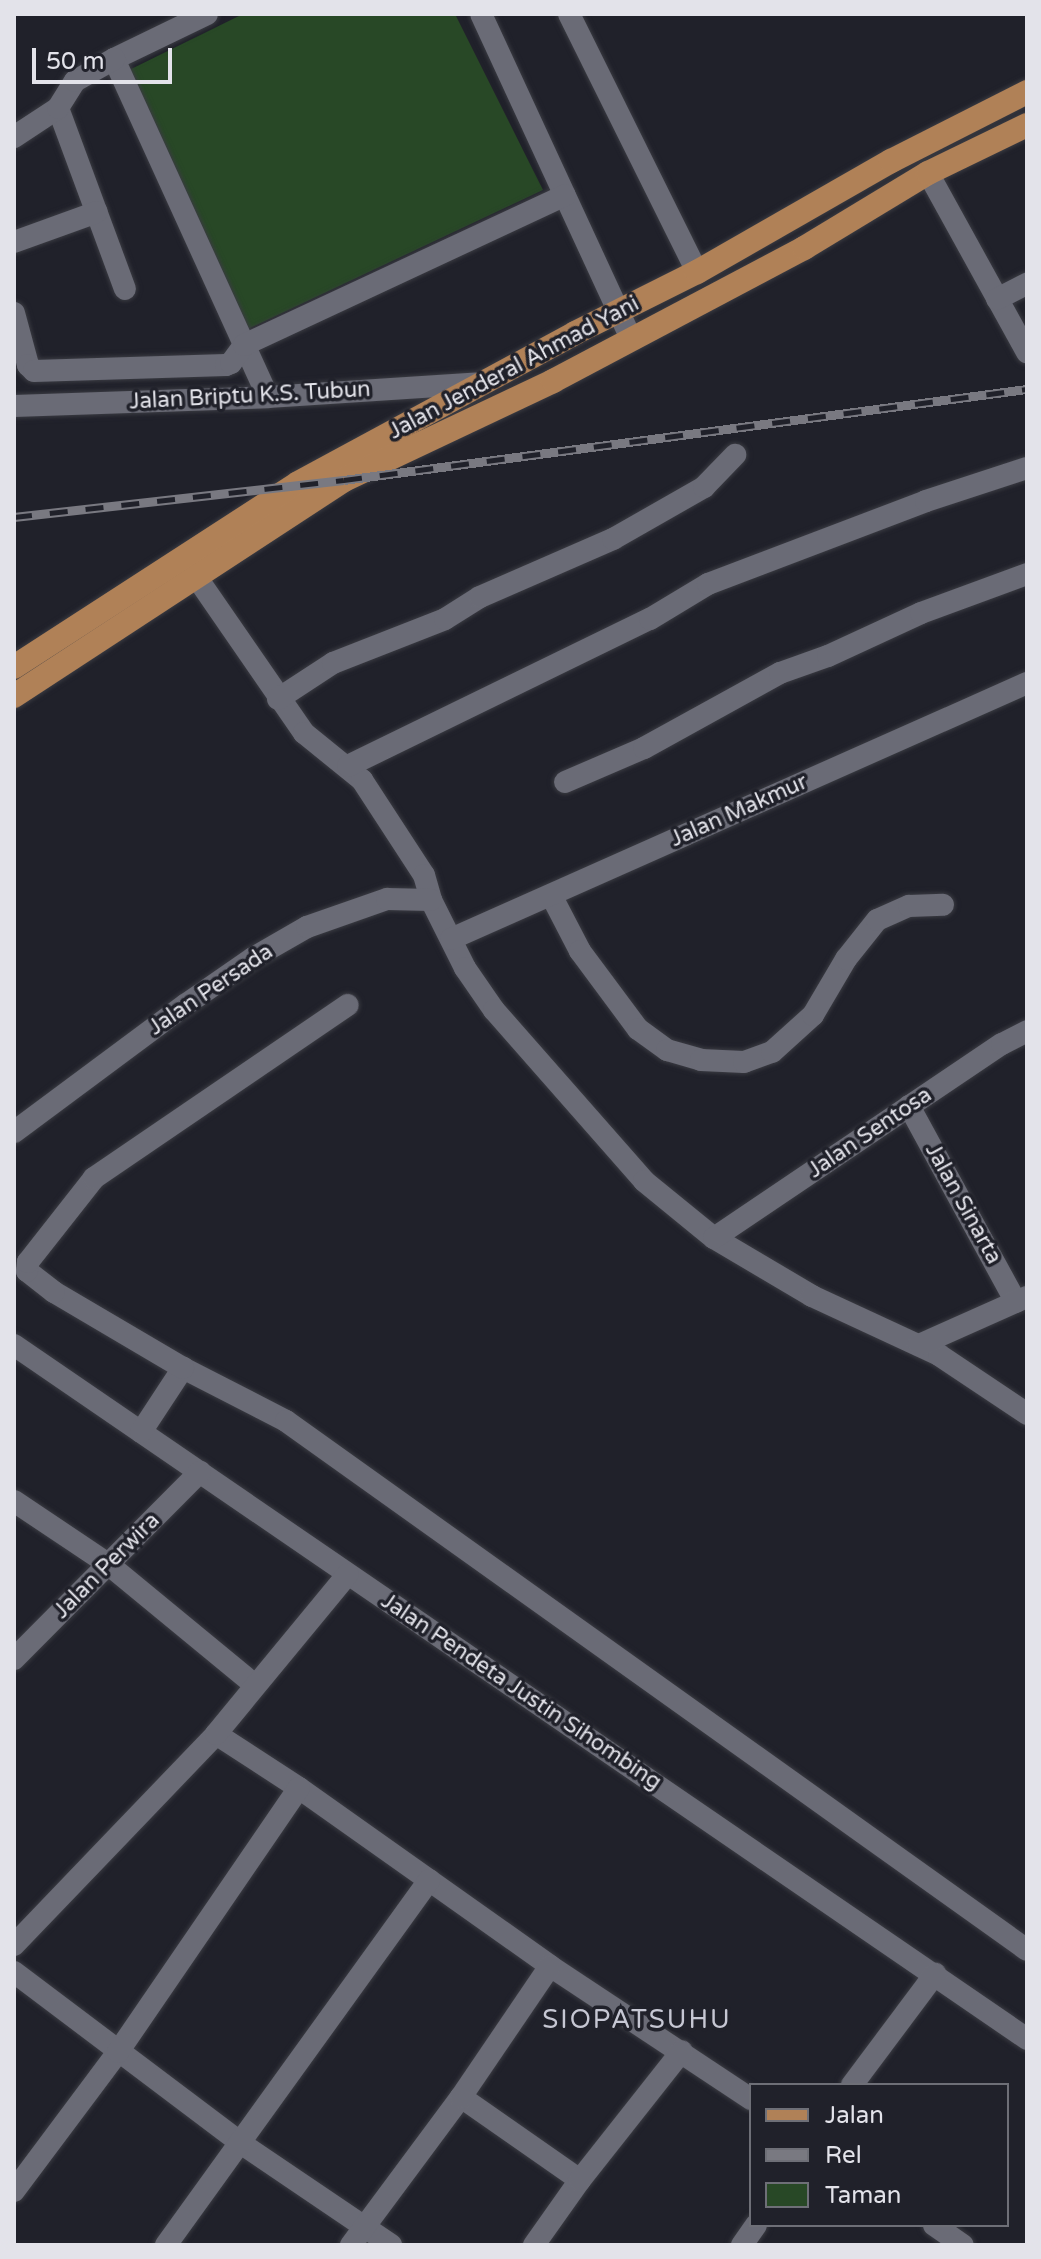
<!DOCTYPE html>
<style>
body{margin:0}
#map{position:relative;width:1041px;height:2259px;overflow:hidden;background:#20212a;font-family:"Varela Round",sans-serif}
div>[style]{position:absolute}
.green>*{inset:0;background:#284826}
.roads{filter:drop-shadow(0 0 2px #3a3b42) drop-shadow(0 0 2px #3a3b42)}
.minor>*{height:22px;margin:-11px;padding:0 11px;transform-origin:11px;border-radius:11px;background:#6a6b76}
.major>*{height:24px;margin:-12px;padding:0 12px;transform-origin:12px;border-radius:12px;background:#b08157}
.rail>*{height:9px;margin-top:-4.5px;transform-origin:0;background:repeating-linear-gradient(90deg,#20212a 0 18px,#797981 0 36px);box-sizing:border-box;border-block:2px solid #797981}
span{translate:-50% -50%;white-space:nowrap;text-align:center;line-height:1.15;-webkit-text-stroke:7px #20212a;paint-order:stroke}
.street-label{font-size:22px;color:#e3e3ea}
.quarter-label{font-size:26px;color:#c6c7d3;letter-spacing:2px}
.frame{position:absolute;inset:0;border:16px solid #e3e3ea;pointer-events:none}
.legend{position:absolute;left:749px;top:2083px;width:260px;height:144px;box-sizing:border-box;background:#20212a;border:2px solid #6e6f77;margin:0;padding:10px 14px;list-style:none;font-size:24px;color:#e3e3ea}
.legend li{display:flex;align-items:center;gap:16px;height:40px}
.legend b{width:40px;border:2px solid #6e6f77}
.scale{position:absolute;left:32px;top:48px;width:140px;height:36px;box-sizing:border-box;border:4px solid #e3e3ea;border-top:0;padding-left:10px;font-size:24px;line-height:28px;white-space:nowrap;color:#e3e3ea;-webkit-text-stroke:6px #20212a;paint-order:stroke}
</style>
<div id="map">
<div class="green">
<i style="clip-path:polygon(243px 14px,455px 14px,543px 190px,248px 329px,129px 70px)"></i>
</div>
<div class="roads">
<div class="minor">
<i style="left:207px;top:14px;width:103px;rotate:154.2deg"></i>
<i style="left:114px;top:59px;width:371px;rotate:65.5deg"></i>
<i style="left:481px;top:14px;width:358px;rotate:65.2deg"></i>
<i style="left:569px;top:14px;width:288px;rotate:63.6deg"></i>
<i style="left:58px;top:108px;width:193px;rotate:69.7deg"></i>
<i style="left:14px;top:137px;width:53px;rotate:-33.4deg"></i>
<i style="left:58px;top:108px;width:32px;rotate:-58deg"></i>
<i style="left:75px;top:81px;width:45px;rotate:-29.4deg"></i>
<i style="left:928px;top:173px;width:205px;rotate:61.1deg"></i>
<i style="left:14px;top:242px;width:88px;rotate:-19.9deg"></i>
<i style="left:997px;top:299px;width:34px;rotate:-27deg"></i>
<i style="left:14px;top:313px;width:54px;rotate:74.9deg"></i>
<i style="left:28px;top:365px;width:8px;rotate:45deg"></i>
<i style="left:34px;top:371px;width:192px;rotate:-1.8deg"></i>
<i style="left:226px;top:365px;width:5px;rotate:-22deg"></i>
<i style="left:231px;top:363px;width:22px;rotate:-54deg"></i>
<i style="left:244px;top:345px;width:354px;rotate:-25deg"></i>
<i style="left:14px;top:406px;width:254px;rotate:-2deg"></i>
<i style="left:268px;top:397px;width:216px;rotate:-3.7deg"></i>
<i style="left:195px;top:575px;width:192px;rotate:55.4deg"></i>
<i style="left:304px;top:733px;width:75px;rotate:39deg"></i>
<i style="left:362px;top:780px;width:113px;rotate:56.9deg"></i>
<i style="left:424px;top:875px;width:26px;rotate:74deg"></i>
<i style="left:431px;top:900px;width:76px;rotate:63.4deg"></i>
<i style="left:465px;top:968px;width:51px;rotate:55.4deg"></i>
<i style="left:494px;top:1010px;width:227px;rotate:48.7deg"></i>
<i style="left:644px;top:1181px;width:90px;rotate:39.2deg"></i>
<i style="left:714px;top:1238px;width:114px;rotate:30.6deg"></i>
<i style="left:812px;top:1296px;width:140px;rotate:24.9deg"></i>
<i style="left:939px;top:1355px;width:106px;rotate:33.8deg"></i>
<i style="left:278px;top:699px;width:66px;rotate:-33.2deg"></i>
<i style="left:333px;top:663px;width:120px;rotate:-21.4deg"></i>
<i style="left:445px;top:619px;width:41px;rotate:-32.2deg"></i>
<i style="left:480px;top:597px;width:145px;rotate:-23.6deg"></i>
<i style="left:613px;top:539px;width:105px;rotate:-29.7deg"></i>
<i style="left:704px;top:487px;width:45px;rotate:-45.9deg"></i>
<i style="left:348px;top:766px;width:336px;rotate:-26deg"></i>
<i style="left:650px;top:619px;width:68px;rotate:-31.1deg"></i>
<i style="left:708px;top:584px;width:233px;rotate:-20.8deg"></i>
<i style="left:926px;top:501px;width:106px;rotate:-18.1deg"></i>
<i style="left:565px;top:782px;width:86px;rotate:-23.3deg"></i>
<i style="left:644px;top:748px;width:155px;rotate:-28.9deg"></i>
<i style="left:780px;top:673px;width:51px;rotate:-19.5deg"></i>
<i style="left:828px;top:656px;width:102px;rotate:-24.8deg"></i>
<i style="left:921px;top:613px;width:113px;rotate:-20.2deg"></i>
<i style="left:551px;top:895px;width:63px;rotate:62.6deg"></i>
<i style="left:580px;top:951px;width:97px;rotate:53.4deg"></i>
<i style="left:638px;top:1029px;width:36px;rotate:36deg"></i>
<i style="left:667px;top:1050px;width:35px;rotate:16deg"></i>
<i style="left:701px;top:1060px;width:43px;rotate:2.7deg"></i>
<i style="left:744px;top:1062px;width:30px;rotate:-20deg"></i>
<i style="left:772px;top:1052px;width:55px;rotate:-42.1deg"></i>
<i style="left:813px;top:1015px;width:65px;rotate:-59.5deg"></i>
<i style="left:846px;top:959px;width:50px;rotate:-51.5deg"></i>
<i style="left:877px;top:920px;width:35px;rotate:-24deg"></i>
<i style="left:909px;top:906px;width:34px;rotate:-2deg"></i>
<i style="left:451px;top:939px;width:630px;rotate:-23.96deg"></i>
<i style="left:909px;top:1106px;width:223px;rotate:61.4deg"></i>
<i style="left:14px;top:1132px;width:213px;rotate:-36.6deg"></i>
<i style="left:185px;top:1005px;width:83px;rotate:-34.7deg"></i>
<i style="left:253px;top:958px;width:62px;rotate:-29.9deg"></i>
<i style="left:307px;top:927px;width:85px;rotate:-19.3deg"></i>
<i style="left:387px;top:899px;width:44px;rotate:1.3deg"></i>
<i style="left:714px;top:1238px;width:347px;rotate:-34deg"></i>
<i style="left:1002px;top:1044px;width:28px;rotate:-27deg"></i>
<i style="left:14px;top:1345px;width:1228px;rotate:34.41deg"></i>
<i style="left:919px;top:1345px;width:118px;rotate:-24deg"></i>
<i style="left:183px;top:1368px;width:116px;rotate:27.2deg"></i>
<i style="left:286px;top:1421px;width:910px;rotate:35.52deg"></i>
<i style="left:141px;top:1432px;width:77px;rotate:-56.7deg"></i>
<i style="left:183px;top:1368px;width:150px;rotate:-149.5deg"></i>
<i style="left:54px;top:1292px;width:34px;rotate:-142deg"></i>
<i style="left:27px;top:1271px;width:9px;rotate:-84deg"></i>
<i style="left:28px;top:1262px;width:107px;rotate:-51.8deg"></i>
<i style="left:94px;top:1178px;width:307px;rotate:-34.3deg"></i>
<i style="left:14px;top:1501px;width:113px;rotate:33.8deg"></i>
<i style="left:108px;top:1564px;width:190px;rotate:39.5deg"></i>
<i style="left:14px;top:1659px;width:264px;rotate:-45.2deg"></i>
<i style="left:216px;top:1734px;width:99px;rotate:33deg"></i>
<i style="left:299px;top:1788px;width:308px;rotate:35.3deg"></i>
<i style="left:550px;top:1966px;width:241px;rotate:33.5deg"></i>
<i style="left:14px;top:1945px;width:292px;rotate:-46.2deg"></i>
<i style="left:216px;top:1734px;width:207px;rotate:-50.5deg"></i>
<i style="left:14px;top:1972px;width:286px;rotate:37deg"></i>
<i style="left:242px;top:2144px;width:180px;rotate:34.1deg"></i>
<i style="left:852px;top:2085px;width:139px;rotate:-53.2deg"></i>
<i style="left:461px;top:2097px;width:145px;rotate:34.9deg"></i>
<i style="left:14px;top:2191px;width:174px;rotate:-53.2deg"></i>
<i style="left:118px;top:2052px;width:320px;rotate:-55.6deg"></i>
<i style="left:934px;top:2225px;width:35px;rotate:35deg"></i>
<i style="left:166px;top:2245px;width:450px;rotate:-54.2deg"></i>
<i style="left:351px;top:2245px;width:184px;rotate:-53.4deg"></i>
<i style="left:461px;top:2097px;width:158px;rotate:-55.8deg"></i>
<i style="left:534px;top:2245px;width:80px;rotate:-54.7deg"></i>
<i style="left:580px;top:2180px;width:164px;rotate:-51.7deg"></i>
<i style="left:742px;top:2245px;width:24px;rotate:-55deg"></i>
</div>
<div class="major">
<i style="left:14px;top:667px;width:338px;rotate:-32.9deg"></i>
<i style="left:298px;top:483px;width:315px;rotate:-28.4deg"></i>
<i style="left:575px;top:333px;width:136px;rotate:-26.6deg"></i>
<i style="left:697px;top:272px;width:224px;rotate:-29.8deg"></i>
<i style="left:891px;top:161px;width:153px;rotate:-26.9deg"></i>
<i style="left:14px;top:696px;width:394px;rotate:-33.2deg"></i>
<i style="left:344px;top:480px;width:231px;rotate:-25.3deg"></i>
<i style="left:553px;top:381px;width:284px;rotate:-27.9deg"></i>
<i style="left:804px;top:248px;width:145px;rotate:-31.2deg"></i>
<i style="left:928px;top:173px;width:110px;rotate:-25.9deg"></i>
</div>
</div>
<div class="rail">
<i style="left:14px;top:517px;width:332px;rotate:-6.4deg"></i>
<i style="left:344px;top:480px;width:689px;rotate:-7.59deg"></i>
</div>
<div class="street-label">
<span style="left:514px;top:368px;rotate:-28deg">Jalan Jenderal Ahmad Yani</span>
<span style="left:250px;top:396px;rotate:-3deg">Jalan Briptu K.S. Tubun</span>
<span style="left:739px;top:811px;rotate:-24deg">Jalan Makmur</span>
<span style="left:211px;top:990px;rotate:-34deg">Jalan Persada</span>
<span style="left:870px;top:1133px;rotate:-34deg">Jalan Sentosa</span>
<span style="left:963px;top:1204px;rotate:61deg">Jalan Sinarta</span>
<span style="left:107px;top:1566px;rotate:-45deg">Jalan Perwira</span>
<span style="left:521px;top:1692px;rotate:34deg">Jalan Pendeta Justin Sihombing</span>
</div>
<div class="quarter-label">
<span style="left:637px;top:2020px">SIOPATSUHU</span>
</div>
<div class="frame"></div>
<ul class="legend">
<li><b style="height:10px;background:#b08157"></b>Jalan</li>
<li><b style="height:10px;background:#797981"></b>Rel</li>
<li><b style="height:22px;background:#284826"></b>Taman</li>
</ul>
<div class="scale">50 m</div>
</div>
